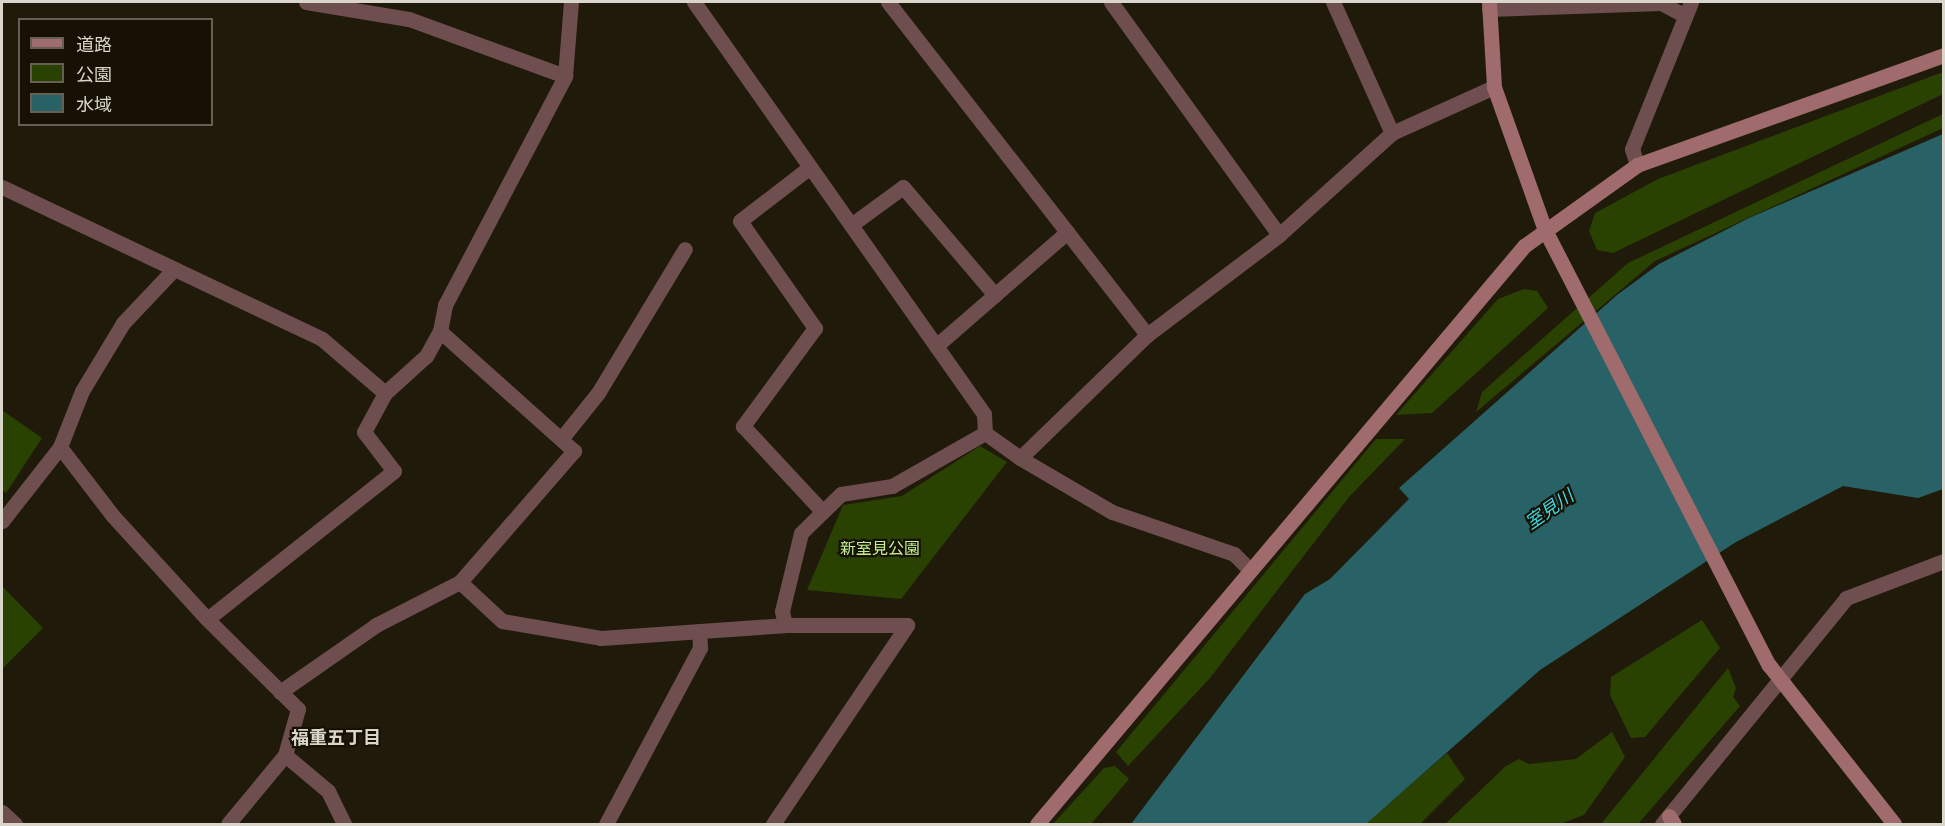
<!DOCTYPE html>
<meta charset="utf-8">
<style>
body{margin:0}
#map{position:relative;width:1945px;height:826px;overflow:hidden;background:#201a0a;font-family:Commissioner,"Noto Sans JP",sans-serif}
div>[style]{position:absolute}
.green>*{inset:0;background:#294202}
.water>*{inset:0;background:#296266}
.street>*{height:15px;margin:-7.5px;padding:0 7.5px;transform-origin:7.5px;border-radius:7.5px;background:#6f4e4f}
.secondary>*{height:15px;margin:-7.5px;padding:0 7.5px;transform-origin:7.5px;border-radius:7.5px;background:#a06b6c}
span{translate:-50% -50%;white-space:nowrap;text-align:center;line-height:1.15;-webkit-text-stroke:4.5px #171103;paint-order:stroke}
.park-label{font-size:16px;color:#c2f194}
.water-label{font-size:18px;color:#3adeea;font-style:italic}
.neighbourhood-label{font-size:18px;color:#dbd6cc;font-weight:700}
.frame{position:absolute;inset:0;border:3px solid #dbd6cc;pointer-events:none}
.legend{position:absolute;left:18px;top:18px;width:195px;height:108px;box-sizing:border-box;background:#171103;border:2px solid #656053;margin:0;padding:8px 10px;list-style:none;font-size:18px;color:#dbd6cc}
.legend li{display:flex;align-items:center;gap:12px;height:30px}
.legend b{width:30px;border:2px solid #656053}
</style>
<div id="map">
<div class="green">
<i style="clip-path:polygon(1943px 72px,1943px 94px,1613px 253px,1597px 250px,1589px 231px,1595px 213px,1658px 179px)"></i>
<i style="clip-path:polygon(1943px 114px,1943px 128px,1655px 261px,1476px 412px,1482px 392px,1628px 263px)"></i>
<i style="clip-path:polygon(1524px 289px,1537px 291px,1548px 308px,1432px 413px,1396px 415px,1498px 299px)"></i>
<i style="clip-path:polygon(2px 410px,42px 438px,6px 493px,2px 490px)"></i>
<i style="clip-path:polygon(1376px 439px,1405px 439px,1349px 497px,1210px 678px,1128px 766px,1116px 752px)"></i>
<i style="clip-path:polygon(980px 446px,1007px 462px,901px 599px,807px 590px,843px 505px,902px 496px)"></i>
<i style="clip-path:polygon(2px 586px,43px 628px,2px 669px)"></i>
<i style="clip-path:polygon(1702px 620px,1720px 648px,1645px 737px,1631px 738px,1610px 695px,1611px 677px)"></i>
<i style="clip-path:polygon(1728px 668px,1736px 688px,1733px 697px,1740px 706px,1638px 824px,1601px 824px)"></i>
<i style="clip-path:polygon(1612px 732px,1625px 757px,1584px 815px,1560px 824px,1445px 824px,1506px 766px,1519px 759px,1529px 764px,1576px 759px)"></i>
<i style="clip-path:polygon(1447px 753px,1465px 779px,1420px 824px,1365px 824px)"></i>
<i style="clip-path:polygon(1115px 766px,1129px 779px,1091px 824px,1053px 824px,1104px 768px)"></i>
</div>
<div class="water">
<i style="clip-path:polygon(1943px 134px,1943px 489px,1918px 498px,1843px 486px,1736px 542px,1540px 670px,1366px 824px,1131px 824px,1305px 594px,1330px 579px,1409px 499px,1399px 488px,1617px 295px,1659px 264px,1749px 218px)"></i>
</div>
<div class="street">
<i style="left:306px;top:2px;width:104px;rotate:9.4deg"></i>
<i style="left:409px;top:19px;width:166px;rotate:20.1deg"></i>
<i style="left:694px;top:2px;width:504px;rotate:54.86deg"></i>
<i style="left:984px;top:414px;width:19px;rotate:87deg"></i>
<i style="left:985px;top:433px;width:43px;rotate:35.5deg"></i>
<i style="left:888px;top:2px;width:422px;rotate:52.1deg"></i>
<i style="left:1111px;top:2px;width:287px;rotate:54.2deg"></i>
<i style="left:1333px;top:2px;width:144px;rotate:65.8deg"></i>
<i style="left:1489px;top:9px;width:172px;rotate:-2deg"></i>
<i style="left:1661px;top:3px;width:27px;rotate:28deg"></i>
<i style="left:1637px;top:165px;width:17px;rotate:-107deg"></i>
<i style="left:1632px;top:149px;width:158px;rotate:-68.1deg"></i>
<i style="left:810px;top:167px;width:88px;rotate:142.4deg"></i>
<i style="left:740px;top:221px;width:131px;rotate:55deg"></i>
<i style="left:815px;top:328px;width:122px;rotate:126.3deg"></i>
<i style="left:743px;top:426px;width:117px;rotate:47.1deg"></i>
<i style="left:2px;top:187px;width:354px;rotate:25.4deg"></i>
<i style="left:322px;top:339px;width:83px;rotate:40.6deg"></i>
<i style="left:385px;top:393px;width:44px;rotate:118.3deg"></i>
<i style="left:364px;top:432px;width:49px;rotate:52.4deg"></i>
<i style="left:394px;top:471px;width:238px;rotate:141.6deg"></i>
<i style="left:207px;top:619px;width:128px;rotate:44.7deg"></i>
<i style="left:298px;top:709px;width:48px;rotate:105.8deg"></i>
<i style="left:285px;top:755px;width:89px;rotate:129.6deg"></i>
<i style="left:851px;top:225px;width:64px;rotate:-36.2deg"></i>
<i style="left:903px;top:187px;width:142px;rotate:49.6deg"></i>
<i style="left:440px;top:331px;width:26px;rotate:-79deg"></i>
<i style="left:445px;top:305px;width:259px;rotate:-62.3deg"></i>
<i style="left:565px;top:76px;width:74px;rotate:-85.4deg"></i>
<i style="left:936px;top:346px;width:174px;rotate:-41deg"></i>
<i style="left:561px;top:439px;width:59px;rotate:-51.2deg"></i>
<i style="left:598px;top:393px;width:168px;rotate:-58.9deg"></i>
<i style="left:60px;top:447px;width:87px;rotate:52.5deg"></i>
<i style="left:113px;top:516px;width:139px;rotate:47.6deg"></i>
<i style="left:2px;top:521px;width:94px;rotate:-51.9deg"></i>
<i style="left:60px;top:447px;width:60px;rotate:-68.6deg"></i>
<i style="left:82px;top:391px;width:79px;rotate:-58.9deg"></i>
<i style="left:123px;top:323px;width:74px;rotate:-46.6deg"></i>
<i style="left:1250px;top:570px;width:23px;rotate:-135deg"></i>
<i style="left:1234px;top:554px;width:129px;rotate:-161deg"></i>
<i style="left:1112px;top:512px;width:107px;rotate:-149.6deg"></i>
<i style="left:1020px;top:458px;width:177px;rotate:-44.1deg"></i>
<i style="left:1147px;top:335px;width:166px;rotate:-37.1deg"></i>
<i style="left:1279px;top:235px;width:152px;rotate:-42.1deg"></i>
<i style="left:1392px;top:133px;width:112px;rotate:-24.3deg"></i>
<i style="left:460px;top:582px;width:57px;rotate:42.9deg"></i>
<i style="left:502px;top:621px;width:100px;rotate:9.7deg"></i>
<i style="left:601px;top:638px;width:184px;rotate:-4deg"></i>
<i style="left:785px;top:625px;width:14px;rotate:-102deg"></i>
<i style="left:782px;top:611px;width:80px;rotate:-76.3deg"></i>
<i style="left:801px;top:533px;width:56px;rotate:-44.3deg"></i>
<i style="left:841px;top:494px;width:52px;rotate:-8.9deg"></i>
<i style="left:892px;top:486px;width:107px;rotate:-29.7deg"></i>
<i style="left:280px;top:692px;width:117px;rotate:-34.9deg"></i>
<i style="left:376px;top:625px;width:94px;rotate:-27.1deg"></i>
<i style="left:460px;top:582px;width:174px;rotate:-49deg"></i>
<i style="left:574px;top:451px;width:180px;rotate:-138.2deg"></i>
<i style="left:440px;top:331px;width:29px;rotate:119deg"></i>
<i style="left:426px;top:356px;width:55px;rotate:137.9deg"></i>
<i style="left:285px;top:755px;width:56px;rotate:39.9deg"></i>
<i style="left:328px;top:791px;width:37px;rotate:64deg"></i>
<i style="left:2px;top:812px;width:18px;rotate:43deg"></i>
<i style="left:606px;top:824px;width:200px;rotate:-61.9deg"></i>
<i style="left:700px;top:648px;width:17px;rotate:-93deg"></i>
<i style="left:773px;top:824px;width:240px;rotate:-56deg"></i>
<i style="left:907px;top:625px;width:122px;rotate:180deg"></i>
<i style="left:1662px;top:824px;width:291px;rotate:-50.8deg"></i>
<i style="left:1846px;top:598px;width:105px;rotate:-20.7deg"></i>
</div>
<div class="secondary">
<i style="left:1489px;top:2px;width:85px;rotate:86.6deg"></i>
<i style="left:1494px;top:87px;width:152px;rotate:70.4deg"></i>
<i style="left:1545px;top:230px;width:489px;rotate:62.8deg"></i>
<i style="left:1769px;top:665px;width:202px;rotate:51.8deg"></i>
<i style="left:1669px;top:816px;width:9px;rotate:58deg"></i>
<i style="left:1037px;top:824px;width:756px;rotate:-49.88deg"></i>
<i style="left:1524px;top:246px;width:139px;rotate:-35.6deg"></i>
<i style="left:1637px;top:165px;width:326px;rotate:-19.7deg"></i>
</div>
<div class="park-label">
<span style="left:880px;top:548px">新室見公園</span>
</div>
<div class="water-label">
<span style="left:1549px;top:509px;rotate:-35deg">室見川</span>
</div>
<div class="neighbourhood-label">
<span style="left:336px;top:737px">福重五丁目</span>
</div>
<div class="frame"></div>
<ul class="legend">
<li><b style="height:8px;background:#a06b6c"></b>道路</li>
<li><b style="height:16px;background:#294202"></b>公園</li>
<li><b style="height:16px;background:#296266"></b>水域</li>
</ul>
</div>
